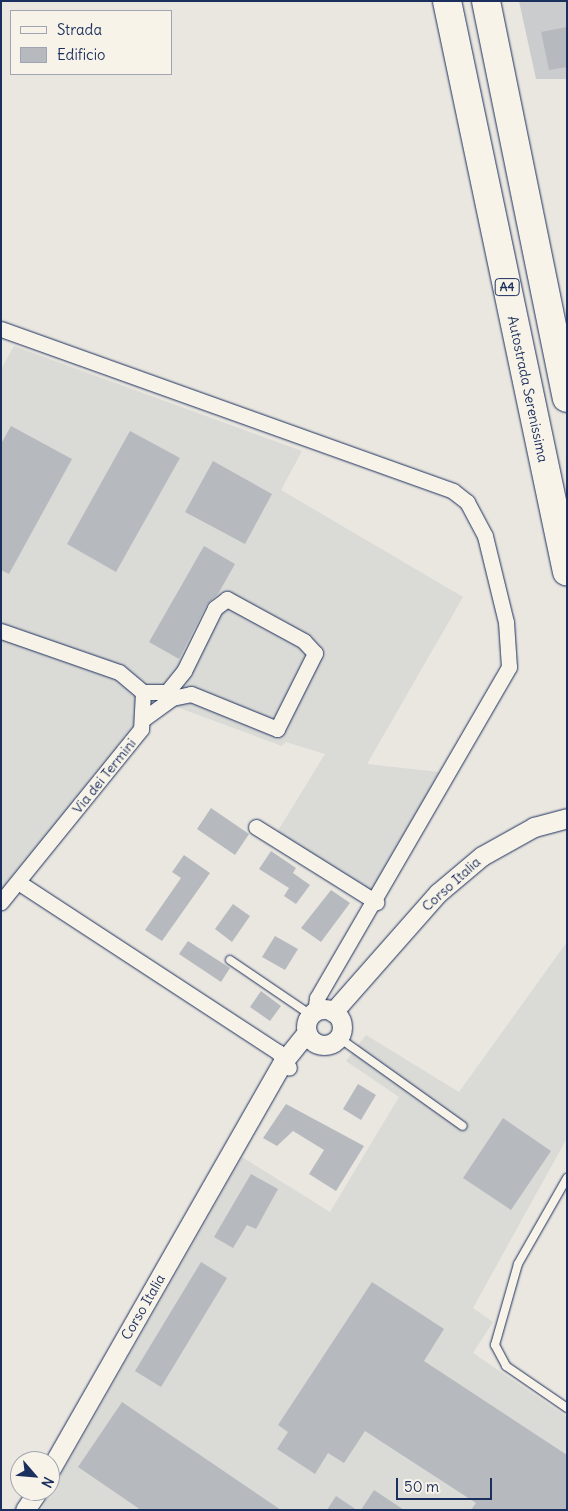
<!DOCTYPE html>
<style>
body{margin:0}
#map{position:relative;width:568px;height:1511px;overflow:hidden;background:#eae7e0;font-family:Delius,sans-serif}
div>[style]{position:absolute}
.built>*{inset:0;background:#dadad6}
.green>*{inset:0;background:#cbcccd}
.building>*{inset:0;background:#b6babf}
.roads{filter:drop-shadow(0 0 1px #1b2f5e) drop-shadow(0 0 1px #1b2f5e)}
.service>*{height:8px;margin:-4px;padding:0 4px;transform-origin:4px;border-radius:4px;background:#f7f3e8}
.minor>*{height:15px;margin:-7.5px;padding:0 7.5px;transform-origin:7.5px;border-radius:7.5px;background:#f7f3e8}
.tertiary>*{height:19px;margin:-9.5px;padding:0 9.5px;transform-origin:9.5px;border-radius:9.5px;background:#f7f3e8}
.tertiary>.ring{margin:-9.5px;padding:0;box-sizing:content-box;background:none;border:19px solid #f7f3e8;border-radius:50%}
.motorway>*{height:28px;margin:-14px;padding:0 14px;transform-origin:14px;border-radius:14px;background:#f7f3e8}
span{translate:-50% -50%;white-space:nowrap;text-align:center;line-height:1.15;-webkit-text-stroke:4px #f7f3e8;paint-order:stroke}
.shield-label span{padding:1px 4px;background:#f7f3e8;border:1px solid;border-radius:4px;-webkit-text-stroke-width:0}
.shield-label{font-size:12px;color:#1b2f5e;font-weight:700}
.street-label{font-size:14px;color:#1b2f5e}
.frame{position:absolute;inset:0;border:2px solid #1b2f5e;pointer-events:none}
.legend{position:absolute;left:10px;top:10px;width:162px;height:65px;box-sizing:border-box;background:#f7f3e8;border:1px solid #9fa5b1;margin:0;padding:6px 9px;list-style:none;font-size:15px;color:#1b2f5e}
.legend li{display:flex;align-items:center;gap:10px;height:25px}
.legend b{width:25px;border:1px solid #9fa5b1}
.north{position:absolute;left:10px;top:1451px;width:50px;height:50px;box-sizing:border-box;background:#f7f3e8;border:1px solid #9fa5b1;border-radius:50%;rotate:117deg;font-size:14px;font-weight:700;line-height:20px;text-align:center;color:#1b2f5e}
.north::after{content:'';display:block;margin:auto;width:18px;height:22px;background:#1b2f5e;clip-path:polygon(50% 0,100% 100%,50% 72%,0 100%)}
.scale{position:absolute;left:396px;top:1478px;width:96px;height:22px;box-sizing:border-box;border:2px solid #1b2f5e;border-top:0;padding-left:6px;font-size:15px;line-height:18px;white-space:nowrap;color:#1b2f5e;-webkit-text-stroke:4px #f7f3e8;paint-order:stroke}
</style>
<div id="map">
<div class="built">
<i style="clip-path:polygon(14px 346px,302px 451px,281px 490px,463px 597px,367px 764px,439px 772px,373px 896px,276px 834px,325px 754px,286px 742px,282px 746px,174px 706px,137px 726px,1px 897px,1px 369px)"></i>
<i style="clip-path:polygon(567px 942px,567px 1138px,473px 1308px,493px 1322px,473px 1353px,567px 1417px,567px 1510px,41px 1510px,242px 1157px,330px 1212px,399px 1097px,346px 1061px,366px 1035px,459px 1092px)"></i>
</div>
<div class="green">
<i style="clip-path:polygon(519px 1px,567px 1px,567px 79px,536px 79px)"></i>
</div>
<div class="building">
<i style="clip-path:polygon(567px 27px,567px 67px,549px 70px,541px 32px)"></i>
<i style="clip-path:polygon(11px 426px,72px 459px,9px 574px,1px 570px,1px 444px)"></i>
<i style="clip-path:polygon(130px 431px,180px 458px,116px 572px,67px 544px)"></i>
<i style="clip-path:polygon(213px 461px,272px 494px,245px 544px,185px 512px)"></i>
<i style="clip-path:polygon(204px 546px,235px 564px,218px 594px,207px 604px,179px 659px,149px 642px)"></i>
<i style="clip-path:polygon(211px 808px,249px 834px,235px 855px,197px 829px)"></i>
<i style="clip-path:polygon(271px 851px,296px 868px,293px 873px,310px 885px,296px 904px,284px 896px,289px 888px,259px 869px)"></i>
<i style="clip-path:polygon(184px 855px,210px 873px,162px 941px,145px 930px,181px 878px,172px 872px)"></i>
<i style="clip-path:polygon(331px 890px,350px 903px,321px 942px,301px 928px)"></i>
<i style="clip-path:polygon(233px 904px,250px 916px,232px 942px,215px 929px)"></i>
<i style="clip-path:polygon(275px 936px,298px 949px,285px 970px,262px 957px)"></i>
<i style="clip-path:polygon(188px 941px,230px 968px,221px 982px,179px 954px)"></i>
<i style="clip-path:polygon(261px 991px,281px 1006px,270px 1021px,250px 1007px)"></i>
<i style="clip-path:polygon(358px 1084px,376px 1095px,361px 1120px,343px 1109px)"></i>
<i style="clip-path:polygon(286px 1104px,364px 1146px,336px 1191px,309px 1174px,324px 1150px,293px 1131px,277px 1146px,263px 1138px)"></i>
<i style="clip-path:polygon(503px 1118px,551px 1151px,511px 1210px,463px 1178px)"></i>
<i style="clip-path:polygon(251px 1174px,278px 1189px,256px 1229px,247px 1225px,233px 1248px,214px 1237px)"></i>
<i style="clip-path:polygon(201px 1262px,227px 1278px,161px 1387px,135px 1371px)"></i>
<i style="clip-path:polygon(372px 1282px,444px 1329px,424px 1361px,567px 1455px,567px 1510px,471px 1510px,476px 1503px,365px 1431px,344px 1463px,328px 1453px,315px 1474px,277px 1449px,288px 1432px,278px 1425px)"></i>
<i style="clip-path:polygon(122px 1402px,281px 1510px,141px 1510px,78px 1467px)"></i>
<i style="clip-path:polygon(374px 1490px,404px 1510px,361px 1510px)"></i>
<i style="clip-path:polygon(336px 1496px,357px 1510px,327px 1510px)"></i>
</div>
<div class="roads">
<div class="service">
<i style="left:230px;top:960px;width:98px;rotate:34.2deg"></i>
<i style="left:338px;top:1037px;width:153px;rotate:35.5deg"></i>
<i style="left:567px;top:1178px;width:99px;rotate:119.7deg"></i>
<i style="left:518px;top:1264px;width:84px;rotate:105.9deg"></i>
<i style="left:495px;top:1345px;width:24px;rotate:62deg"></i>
<i style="left:506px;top:1366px;width:74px;rotate:34.5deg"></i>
</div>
<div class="minor">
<i style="left:1px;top:329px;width:480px;rotate:19.7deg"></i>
<i style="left:453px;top:491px;width:18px;rotate:38deg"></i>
<i style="left:467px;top:502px;width:38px;rotate:62deg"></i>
<i style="left:485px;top:536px;width:89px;rotate:76.3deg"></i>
<i style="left:506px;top:622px;width:45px;rotate:86.2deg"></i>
<i style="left:509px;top:667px;width:383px;rotate:120.1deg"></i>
<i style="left:317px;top:998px;width:14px;rotate:98deg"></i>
<i style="left:1px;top:631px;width:125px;rotate:19.2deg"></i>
<i style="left:119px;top:672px;width:31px;rotate:40deg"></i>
<i style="left:143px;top:692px;width:37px;rotate:93deg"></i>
<i style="left:141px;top:729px;width:223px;rotate:129deg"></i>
<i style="left:142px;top:720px;width:37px;rotate:-36deg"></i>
<i style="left:172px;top:698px;width:19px;rotate:-12deg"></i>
<i style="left:191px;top:694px;width:93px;rotate:22.1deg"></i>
<i style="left:277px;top:729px;width:85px;rotate:-63.4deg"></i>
<i style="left:315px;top:653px;width:16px;rotate:-133deg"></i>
<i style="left:304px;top:641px;width:88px;rotate:-151.4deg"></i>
<i style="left:227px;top:599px;width:15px;rotate:143deg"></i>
<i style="left:215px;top:608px;width:70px;rotate:116.2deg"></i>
<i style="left:184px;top:671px;width:27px;rotate:129deg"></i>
<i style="left:167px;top:692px;width:24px;rotate:180deg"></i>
<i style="left:256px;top:827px;width:142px;rotate:32deg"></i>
<i style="left:18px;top:882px;width:311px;rotate:33.2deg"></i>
<i style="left:278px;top:1052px;width:19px;rotate:55deg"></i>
</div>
<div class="tertiary">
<i class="ring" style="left:306px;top:1009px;width:17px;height:17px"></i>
<i style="left:333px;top:1012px;width:159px;rotate:-48.6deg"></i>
<i style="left:438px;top:893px;width:57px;rotate:-40.1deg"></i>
<i style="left:482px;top:856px;width:60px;rotate:-29.1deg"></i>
<i style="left:534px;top:827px;width:34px;rotate:-15deg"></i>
<i style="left:50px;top:1470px;width:470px;rotate:-60.3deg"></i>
<i style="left:283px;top:1062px;width:38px;rotate:-51deg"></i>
<i style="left:25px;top:1510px;width:23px;rotate:-56deg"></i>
</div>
<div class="motorway">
<i style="left:447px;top:1px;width:583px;rotate:78.13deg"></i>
<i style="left:486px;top:1px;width:405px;rotate:78.5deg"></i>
</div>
</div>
<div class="shield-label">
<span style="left:507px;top:287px">A4</span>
</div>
<div class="street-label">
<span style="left:528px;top:389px;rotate:78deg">Autostrada Serenissima</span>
<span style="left:104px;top:776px;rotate:-51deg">Via dei Termini</span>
<span style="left:451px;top:884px;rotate:-42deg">Corso Italia</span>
<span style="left:143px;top:1307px;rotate:-60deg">Corso Italia</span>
</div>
<div class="frame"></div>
<ul class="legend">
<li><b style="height:6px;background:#f7f3e8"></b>Strada</li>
<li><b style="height:14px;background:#b6babf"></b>Edificio</li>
</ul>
<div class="north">N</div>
<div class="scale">50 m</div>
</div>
